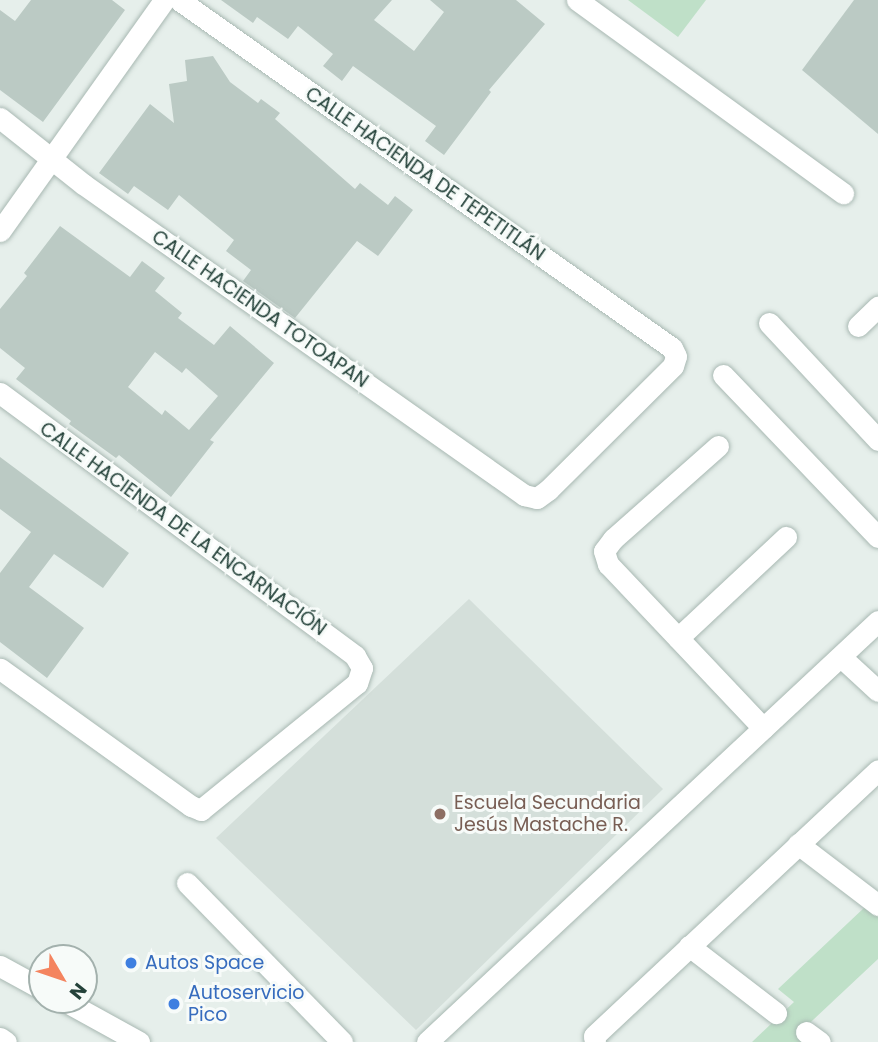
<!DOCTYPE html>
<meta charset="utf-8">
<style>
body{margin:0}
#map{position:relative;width:878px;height:1042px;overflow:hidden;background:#e6efeb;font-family:Poppins,sans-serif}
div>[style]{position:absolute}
.built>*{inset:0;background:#d4dfda}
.green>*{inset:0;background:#bfe0c8}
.building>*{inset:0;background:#bbcac4}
.roads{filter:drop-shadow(0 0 2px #a8b8b2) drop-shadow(0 0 2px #a8b8b2)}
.street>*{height:21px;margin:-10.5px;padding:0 10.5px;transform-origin:10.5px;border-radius:10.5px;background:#fff}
.secondary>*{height:21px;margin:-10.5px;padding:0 10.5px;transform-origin:10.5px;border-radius:10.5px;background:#fff}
.dots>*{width:19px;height:19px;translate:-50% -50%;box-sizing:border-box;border:4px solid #f7fbf9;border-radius:50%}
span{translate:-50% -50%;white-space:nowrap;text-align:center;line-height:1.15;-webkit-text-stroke:6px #f7fbf9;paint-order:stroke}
.street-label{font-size:19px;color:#24423a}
.education-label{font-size:19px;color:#785e54}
.left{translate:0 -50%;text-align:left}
.shop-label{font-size:19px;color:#366cbe}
.north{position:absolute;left:28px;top:944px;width:70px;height:70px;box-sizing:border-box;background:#f7fbf9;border:2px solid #a3b1ad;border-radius:50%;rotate:129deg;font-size:19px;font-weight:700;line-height:28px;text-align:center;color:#24423a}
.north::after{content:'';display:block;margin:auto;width:24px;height:32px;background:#f4845f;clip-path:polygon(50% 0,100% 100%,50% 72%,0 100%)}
</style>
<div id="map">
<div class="built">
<i style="clip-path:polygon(469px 599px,663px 789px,416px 1030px,216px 838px)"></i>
</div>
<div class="green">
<i style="clip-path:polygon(628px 0,706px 0,678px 37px)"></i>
<i style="clip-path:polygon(866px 906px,878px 914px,878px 959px,797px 1035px,805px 1042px,752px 1042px,794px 1002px,778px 989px)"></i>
</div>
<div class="building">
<i style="clip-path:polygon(31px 0,112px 0,125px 10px,43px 122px,0 90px,0 10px,15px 21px)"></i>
<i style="clip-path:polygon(221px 0,392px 0,374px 20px,414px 51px,444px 12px,430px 0,516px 0,545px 24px,489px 90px,491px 92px,444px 155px,425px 141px,436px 126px,353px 66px,342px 81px,323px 66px,333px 54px,298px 26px,288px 39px,257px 17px,253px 23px)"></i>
<i style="clip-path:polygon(854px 0,878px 0,878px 134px,802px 70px)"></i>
<i style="clip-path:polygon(213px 56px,230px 82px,258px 103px,261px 99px,280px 113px,275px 119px,355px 189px,360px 183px,388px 205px,395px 196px,413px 210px,378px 256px,357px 241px,295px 318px,243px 281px,251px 270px,226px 251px,234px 240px,179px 195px,168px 210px,134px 186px,128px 194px,99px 173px,150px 104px,174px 123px,169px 84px,187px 81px,185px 60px)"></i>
<i style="clip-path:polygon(evenodd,60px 226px,130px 277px,142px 261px,165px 278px,155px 291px,182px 313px,178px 318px,214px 345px,230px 326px,274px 363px,210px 440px,214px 442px,171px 497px,119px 455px,116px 458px,69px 424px,71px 421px,16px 379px,25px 368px,0 348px,0 309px,27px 276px,24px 273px,60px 226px,155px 352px,182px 373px,186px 368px,218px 396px,189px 430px,165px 410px,162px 415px,128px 387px,155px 352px)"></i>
<i style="clip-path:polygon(0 457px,129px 553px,103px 588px,54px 554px,29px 587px,84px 628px,47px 678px,0 642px,0 573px,31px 532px,0 509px)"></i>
</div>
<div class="roads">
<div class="street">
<i style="left:577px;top:0;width:329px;rotate:36deg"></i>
<i style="left:0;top:118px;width:106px;rotate:38.5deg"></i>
<i style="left:83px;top:184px;width:540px;rotate:35.19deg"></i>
<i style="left:524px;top:495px;width:13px;rotate:13deg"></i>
<i style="left:537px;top:498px;width:14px;rotate:-36deg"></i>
<i style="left:548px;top:490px;width:176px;rotate:-44.8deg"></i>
<i style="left:673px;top:366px;width:10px;rotate:-73deg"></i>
<i style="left:676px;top:356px;width:9px;rotate:-117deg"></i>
<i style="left:672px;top:348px;width:603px;rotate:-144.78deg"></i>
<i style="left:0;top:231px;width:283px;rotate:-54.6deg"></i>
<i style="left:769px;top:323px;width:160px;rotate:47deg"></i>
<i style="left:858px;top:326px;width:28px;rotate:-44deg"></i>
<i style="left:723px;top:375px;width:224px;rotate:46.3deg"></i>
<i style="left:0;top:393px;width:442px;rotate:36.5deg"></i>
<i style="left:355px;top:656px;width:14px;rotate:60deg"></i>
<i style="left:362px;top:668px;width:16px;rotate:108deg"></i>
<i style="left:357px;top:683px;width:201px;rotate:140.9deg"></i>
<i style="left:201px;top:810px;width:11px;rotate:-158deg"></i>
<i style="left:191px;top:806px;width:235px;rotate:-144.3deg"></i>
<i style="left:718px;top:446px;width:140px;rotate:138.5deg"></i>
<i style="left:613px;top:539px;width:15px;rotate:127deg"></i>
<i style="left:604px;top:551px;width:14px;rotate:73deg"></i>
<i style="left:608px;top:564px;width:226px;rotate:46.6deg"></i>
<i style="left:678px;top:638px;width:148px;rotate:-43.1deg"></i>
<i style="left:841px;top:657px;width:50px;rotate:42.6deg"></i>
<i style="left:798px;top:844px;width:101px;rotate:37.3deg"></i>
<i style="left:187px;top:883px;width:222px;rotate:45.7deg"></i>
<i style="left:689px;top:946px;width:110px;rotate:37.6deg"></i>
<i style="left:806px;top:1032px;width:17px;rotate:36deg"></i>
<i style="left:427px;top:1042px;width:617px;rotate:-43.03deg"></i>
<i style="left:595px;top:1042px;width:6px;rotate:-99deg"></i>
<i style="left:594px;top:1036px;width:389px;rotate:-43.1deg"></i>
</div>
<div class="secondary">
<i style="left:0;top:966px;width:48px;rotate:28.7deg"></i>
<i style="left:63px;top:1000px;width:87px;rotate:28.9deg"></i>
<i style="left:0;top:1038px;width:7px;rotate:34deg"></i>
</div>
</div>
<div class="dots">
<i style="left:440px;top:814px;background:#8d6e63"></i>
<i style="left:131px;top:963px;background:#3f7fe0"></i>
<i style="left:174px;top:1004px;background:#3f7fe0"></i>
</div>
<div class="street-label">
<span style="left:425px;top:174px;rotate:35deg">CALLE HACIENDA DE TEPETITLÁN</span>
<span style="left:260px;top:309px;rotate:35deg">CALLE HACIENDA TOTOAPAN</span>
<span style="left:183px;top:529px;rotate:36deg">CALLE HACIENDA DE LA ENCARNACIÓN</span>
</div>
<div class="education-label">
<span class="left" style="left:454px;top:814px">Escuela Secundaria<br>Jesús Mastache R.</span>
</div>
<div class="shop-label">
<span class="left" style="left:145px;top:963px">Autos Space</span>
<span class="left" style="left:188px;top:1004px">Autoservicio<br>Pico</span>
</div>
<div class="north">N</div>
</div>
